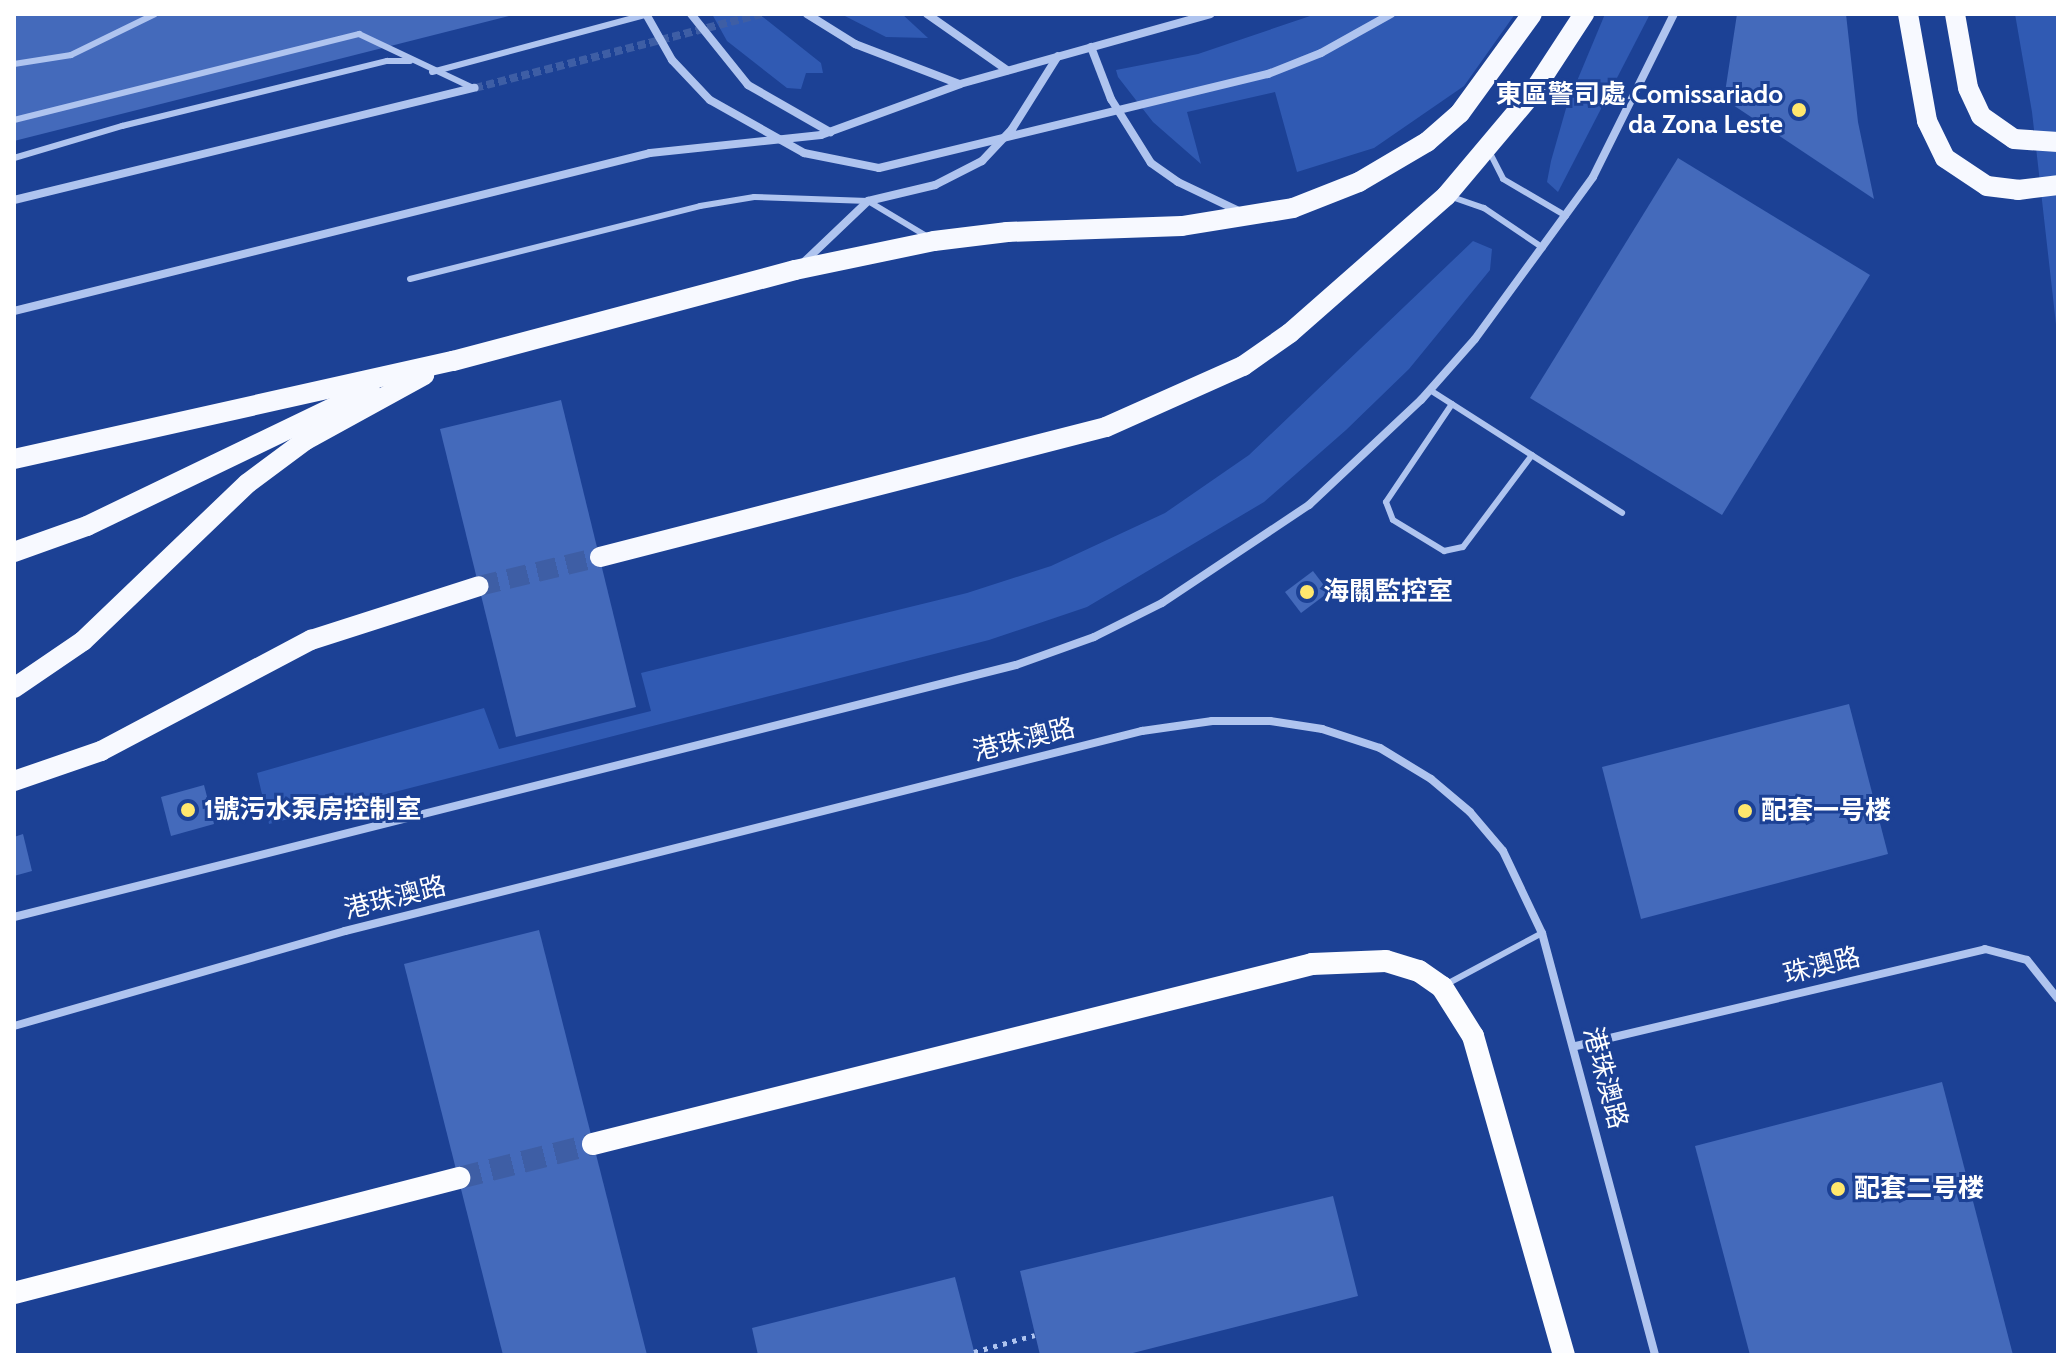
<!DOCTYPE html>
<meta charset="utf-8">
<style>
body{margin:0}
#map{position:relative;width:2072px;height:1369px;overflow:hidden;background:#1c4195;font-family:Cabin,"Noto Sans SC",sans-serif}
div>[style]{position:absolute}
.green>*{inset:0;background:#305ab3}
.building>*{inset:0;background:#446abb}
.minor-tunnel>*{height:8px;margin-top:-4px;transform-origin:0;background:repeating-linear-gradient(90deg,#3e5ea5 0 8px,transparent 0 12px)}
.primary-tunnel>*{height:20px;margin-top:-10px;transform-origin:0;background:repeating-linear-gradient(90deg,#3e5ea5 0 20px,transparent 0 30px)}
.trunk-tunnel>*{height:22px;margin-top:-11px;transform-origin:0;background:repeating-linear-gradient(90deg,#3e5ea5 0 22px,transparent 0 33px)}
.path>*{height:5px;margin-top:-2.5px;transform-origin:0;background:repeating-linear-gradient(90deg,#afc4ef 0 4px,transparent 0 10px)}
.service>*{height:6px;margin:-3px;padding:0 3px;transform-origin:3px;border-radius:3px;background:#afc4ef}
.minor>*{height:8px;margin:-4px;padding:0 4px;transform-origin:4px;border-radius:4px;background:#afc4ef}
.primary>*{height:20px;margin:-10px;padding:0 10px;transform-origin:10px;border-radius:10px;background:#f7f9ff}
.trunk>*{height:22px;margin:-11px;padding:0 11px;transform-origin:11px;border-radius:11px;background:#fbfcff}
.minor-bridge>*{height:8px;margin:-4px;padding:0 4px;transform-origin:4px;border-radius:4px;background:#afc4ef}
.dots>*{width:22px;height:22px;translate:-50% -50%;box-sizing:border-box;border:4px solid #1c4195;border-radius:50%}
span{translate:-50% -50%;white-space:nowrap;text-align:center;line-height:1.15;-webkit-text-stroke:6px #1c4195;paint-order:stroke}
.poi-label{font-size:26px;color:#fff;font-weight:700}
.right{translate:-100% -50%;text-align:right}
.left{translate:0 -50%;text-align:left}
.street-label{font-size:26px;color:#fff}
.frame{position:absolute;inset:0;border:16px solid #fff;pointer-events:none}
</style>
<div id="map">
<div class="green">
<i style="clip-path:polygon(712px 14px,759px 14px,821px 63px,823px 73px,806px 73px,801px 89px,787px 88px,727px 41px)"></i>
<i style="clip-path:polygon(841px 14px,902px 14px,928px 38px,886px 37px)"></i>
<i style="clip-path:polygon(1316px 14px,1515px 14px,1464px 86px,1374px 148px,1297px 172px,1275px 92px,1187px 112px,1201px 164px,1153px 122px,1118px 77px,1116px 70px,1198px 54px)"></i>
<i style="clip-path:polygon(1605px 14px,1650px 14px,1558px 192px,1547px 182px,1551px 161px,1567px 105px)"></i>
<i style="clip-path:polygon(2015px 14px,2058px 14px,2058px 342px,2032px 112px)"></i>
<i style="clip-path:polygon(1473px 241px,1492px 249px,1490px 270px,1409px 369px,1346px 430px,1264px 502px,1087px 607px,989px 640px,269px 824px,257px 773px,484px 708px,499px 749px,651px 711px,641px 673px,967px 593px,1051px 566px,1165px 513px,1249px 455px)"></i>
</div>
<div class="building">
<i style="clip-path:polygon(14px 14px,512px 14px,513px 15px,14px 141px)"></i>
<i style="clip-path:polygon(1737px 14px,1846px 14px,1858px 122px,1874px 199px,1724px 99px)"></i>
<i style="clip-path:polygon(1678px 158px,1870px 275px,1722px 515px,1530px 398px)"></i>
<i style="clip-path:polygon(561px 400px,636px 707px,516px 737px,440px 429px)"></i>
<i style="clip-path:polygon(1313px 571px,1329px 592px,1301px 613px,1285px 592px)"></i>
<i style="clip-path:polygon(1849px 704px,1888px 854px,1641px 919px,1602px 767px)"></i>
<i style="clip-path:polygon(204px 785px,214px 824px,171px 836px,161px 797px)"></i>
<i style="clip-path:polygon(23px 834px,32px 871px,14px 876px,14px 837px)"></i>
<i style="clip-path:polygon(539px 930px,647px 1355px,503px 1355px,404px 964px)"></i>
<i style="clip-path:polygon(1942px 1082px,2013px 1355px,1750px 1355px,1695px 1146px)"></i>
<i style="clip-path:polygon(1333px 1196px,1358px 1296px,1125px 1355px,1040px 1355px,1020px 1271px)"></i>
<i style="clip-path:polygon(955px 1277px,975px 1355px,758px 1355px,752px 1328px)"></i>
</div>
<div class="minor-tunnel">
<i style="left:475px;top:88px;width:296px;rotate:-14.5deg"></i>
</div>
<div class="primary-tunnel">
<i style="left:479px;top:586px;width:124px;rotate:-13.5deg"></i>
</div>
<div class="trunk-tunnel">
<i style="left:459px;top:1178px;width:138px;rotate:-14.2deg"></i>
</div>
<div class="path">
<i style="left:974px;top:1352px;width:63px;rotate:-15.6deg"></i>
</div>
<div class="service">
<i style="left:14px;top:64px;width:58px;rotate:-9deg"></i>
<i style="left:71px;top:55px;width:93px;rotate:-26deg"></i>
<i style="left:432px;top:72px;width:225px;rotate:-15deg"></i>
<i style="left:14px;top:120px;width:356px;rotate:-14deg"></i>
<i style="left:359px;top:34px;width:124px;rotate:25.3deg"></i>
<i style="left:1490px;top:153px;width:29px;rotate:63deg"></i>
<i style="left:1503px;top:179px;width:73px;rotate:30.4deg"></i>
<i style="left:14px;top:158px;width:113px;rotate:-16.5deg"></i>
<i style="left:122px;top:126px;width:273px;rotate:-13.8deg"></i>
<i style="left:387px;top:61px;width:23px"></i>
<i style="left:1449px;top:196px;width:37px;rotate:19deg"></i>
<i style="left:1484px;top:208px;width:71px;rotate:34.1deg"></i>
<i style="left:410px;top:279px;width:299px;rotate:-14.1deg"></i>
<i style="left:700px;top:206px;width:55px;rotate:-9.5deg"></i>
<i style="left:754px;top:197px;width:114px;rotate:2deg"></i>
<i style="left:868px;top:201px;width:70px;rotate:31deg"></i>
<i style="left:1430px;top:390px;width:228px;rotate:32.6deg"></i>
<i style="left:1452px;top:404px;width:118px;rotate:124deg"></i>
<i style="left:1386px;top:502px;width:19px;rotate:69deg"></i>
<i style="left:1393px;top:520px;width:60px;rotate:31.3deg"></i>
<i style="left:1444px;top:551px;width:19px;rotate:-12deg"></i>
<i style="left:1463px;top:547px;width:115px;rotate:-53.1deg"></i>
<i style="left:1445px;top:985px;width:110px;rotate:-28.2deg"></i>
</div>
<div class="minor">
<i style="left:691px;top:14px;width:91px;rotate:51.2deg"></i>
<i style="left:748px;top:85px;width:95px;rotate:29.8deg"></i>
<i style="left:807px;top:14px;width:57px;rotate:32deg"></i>
<i style="left:855px;top:44px;width:111px;rotate:21deg"></i>
<i style="left:927px;top:14px;width:98px;rotate:35deg"></i>
<i style="left:1091px;top:47px;width:56px;rotate:69deg"></i>
<i style="left:1111px;top:99px;width:75px;rotate:58deg"></i>
<i style="left:1151px;top:163px;width:33px;rotate:35deg"></i>
<i style="left:1178px;top:182px;width:70px;rotate:25.5deg"></i>
<i style="left:14px;top:200px;width:474px;rotate:-13.7deg"></i>
<i style="left:803px;top:263px;width:90px;rotate:-43.6deg"></i>
<i style="left:868px;top:201px;width:69px;rotate:-13.4deg"></i>
<i style="left:935px;top:185px;width:53px;rotate:-27.1deg"></i>
<i style="left:982px;top:161px;width:44px;rotate:-46.8deg"></i>
<i style="left:1012px;top:129px;width:86px;rotate:-57.8deg"></i>
<i style="left:14px;top:311px;width:655px;rotate:-13.95deg"></i>
<i style="left:650px;top:153px;width:172px;rotate:-6deg"></i>
<i style="left:821px;top:135px;width:148px;rotate:-20.1deg"></i>
<i style="left:960px;top:84px;width:260px;rotate:-15.6deg"></i>
<i style="left:14px;top:917px;width:1033px;rotate:-14.12deg"></i>
<i style="left:1016px;top:665px;width:83px;rotate:-19.7deg"></i>
<i style="left:1094px;top:637px;width:76px;rotate:-26.6deg"></i>
<i style="left:1162px;top:603px;width:177px;rotate:-33.7deg"></i>
<i style="left:1309px;top:505px;width:154px;rotate:-43.2deg"></i>
<i style="left:1421px;top:400px;width:81px;rotate:-48.5deg"></i>
<i style="left:1475px;top:339px;width:200px;rotate:-53.9deg"></i>
<i style="left:1593px;top:177px;width:182px;rotate:-63.6deg"></i>
<i style="left:14px;top:1026px;width:344px;rotate:-16deg"></i>
<i style="left:345px;top:931px;width:822px;rotate:-14.09deg"></i>
<i style="left:1142px;top:731px;width:71px;rotate:-8.1deg"></i>
<i style="left:1212px;top:721px;width:58px"></i>
<i style="left:1270px;top:721px;width:53px;rotate:8.7deg"></i>
<i style="left:1322px;top:729px;width:61px;rotate:18.1deg"></i>
<i style="left:1380px;top:748px;width:60px;rotate:31.3deg"></i>
<i style="left:1431px;top:779px;width:51px;rotate:40.2deg"></i>
<i style="left:1470px;top:812px;width:51px;rotate:49.8deg"></i>
<i style="left:1503px;top:851px;width:91px;rotate:64.6deg"></i>
<i style="left:1542px;top:933px;width:437px;rotate:75deg"></i>
<i style="left:1576px;top:1046px;width:420px;rotate:-13.3deg"></i>
<i style="left:1985px;top:949px;width:43px;rotate:14.7deg"></i>
<i style="left:2027px;top:960px;width:50px;rotate:51.5deg"></i>
</div>
<div class="primary">
<i style="left:1908px;top:14px;width:109px;rotate:79.9deg"></i>
<i style="left:1927px;top:121px;width:41px;rotate:64.1deg"></i>
<i style="left:1945px;top:158px;width:50px;rotate:33.7deg"></i>
<i style="left:1987px;top:186px;width:31px;rotate:7deg"></i>
<i style="left:2018px;top:190px;width:40px;rotate:-7.1deg"></i>
<i style="left:1955px;top:14px;width:75px;rotate:80deg"></i>
<i style="left:1968px;top:88px;width:31px;rotate:65deg"></i>
<i style="left:1981px;top:116px;width:40px;rotate:34.9deg"></i>
<i style="left:2014px;top:139px;width:44px;rotate:3.9deg"></i>
<i style="left:14px;top:459px;width:450px;rotate:-12.6deg"></i>
<i style="left:453px;top:361px;width:354px;rotate:-14.9deg"></i>
<i style="left:795px;top:270px;width:142px;rotate:-11.8deg"></i>
<i style="left:934px;top:241px;width:74px;rotate:-7deg"></i>
<i style="left:1007px;top:232px;width:175px;rotate:-2deg"></i>
<i style="left:1182px;top:226px;width:112px;rotate:-9.2deg"></i>
<i style="left:1293px;top:208px;width:71px;rotate:-21.5deg"></i>
<i style="left:1359px;top:182px;width:79px;rotate:-30.5deg"></i>
<i style="left:1427px;top:142px;width:44px;rotate:-41.3deg"></i>
<i style="left:1460px;top:113px;width:122px;rotate:-54deg"></i>
<i style="left:14px;top:552px;width:77px;rotate:-19.6deg"></i>
<i style="left:87px;top:526px;width:314px;rotate:-25.7deg"></i>
<i style="left:600px;top:557px;width:522px;rotate:-14.41deg"></i>
<i style="left:1106px;top:427px;width:150px;rotate:-24deg"></i>
<i style="left:1243px;top:366px;width:57px;rotate:-35.1deg"></i>
<i style="left:1290px;top:333px;width:208px;rotate:-41.3deg"></i>
<i style="left:1446px;top:196px;width:132px;rotate:-49.9deg"></i>
<i style="left:1531px;top:95px;width:97px;rotate:-56.8deg"></i>
<i style="left:14px;top:688px;width:83px;rotate:-34.3deg"></i>
<i style="left:83px;top:641px;width:228px;rotate:-43.8deg"></i>
<i style="left:248px;top:483px;width:72px;rotate:-36.6deg"></i>
<i style="left:306px;top:440px;width:135px;rotate:-28.8deg"></i>
<i style="left:14px;top:781px;width:92px;rotate:-19deg"></i>
<i style="left:101px;top:751px;width:238px;rotate:-27.9deg"></i>
<i style="left:311px;top:640px;width:176px;rotate:-17.8deg"></i>
</div>
<div class="trunk">
<i style="left:593px;top:1144px;width:741px;rotate:-14.05deg"></i>
<i style="left:1312px;top:964px;width:74px;rotate:-2.3deg"></i>
<i style="left:1386px;top:961px;width:34px;rotate:17deg"></i>
<i style="left:1419px;top:971px;width:28px;rotate:35deg"></i>
<i style="left:1442px;top:987px;width:58px;rotate:57.7deg"></i>
<i style="left:1473px;top:1036px;width:332px;rotate:74.1deg"></i>
<i style="left:14px;top:1293px;width:460px;rotate:-14.5deg"></i>
</div>
<div class="minor-bridge">
<i style="left:646px;top:14px;width:53px;rotate:60.5deg"></i>
<i style="left:672px;top:60px;width:55px;rotate:46.5deg"></i>
<i style="left:710px;top:100px;width:108px;rotate:29.4deg"></i>
<i style="left:804px;top:153px;width:76px;rotate:11.3deg"></i>
<i style="left:879px;top:168px;width:400px;rotate:-13.6deg"></i>
<i style="left:1268px;top:74px;width:57px;rotate:-21.6deg"></i>
<i style="left:1321px;top:53px;width:80px;rotate:-29.1deg"></i>
</div>
<div class="dots">
<i style="left:1799px;top:110px;background:#ffe76d"></i>
<i style="left:1307px;top:592px;background:#ffe76d"></i>
<i style="left:188px;top:810px;background:#ffe76d"></i>
<i style="left:1745px;top:811px;background:#ffe76d"></i>
<i style="left:1838px;top:1189px;background:#ffe76d"></i>
</div>
<div class="poi-label">
<span class="right" style="left:1783px;top:110px">東區警司處 Comissariado<br>da Zona Leste</span>
<span class="left" style="left:1323px;top:592px">海關監控室</span>
<span class="left" style="left:204px;top:810px">1號污水泵房控制室</span>
<span class="left" style="left:1761px;top:811px">配套一号楼</span>
<span class="left" style="left:1854px;top:1189px">配套二号楼</span>
</div>
<div class="street-label">
<span style="left:1024px;top:740px;rotate:-14deg">港珠澳路</span>
<span style="left:395px;top:898px;rotate:-14deg">港珠澳路</span>
<span style="left:1822px;top:966px;rotate:-14deg">珠澳路</span>
<span style="left:1605px;top:1078px;rotate:75deg">港珠澳路</span>
</div>
<div class="frame"></div>
</div>
